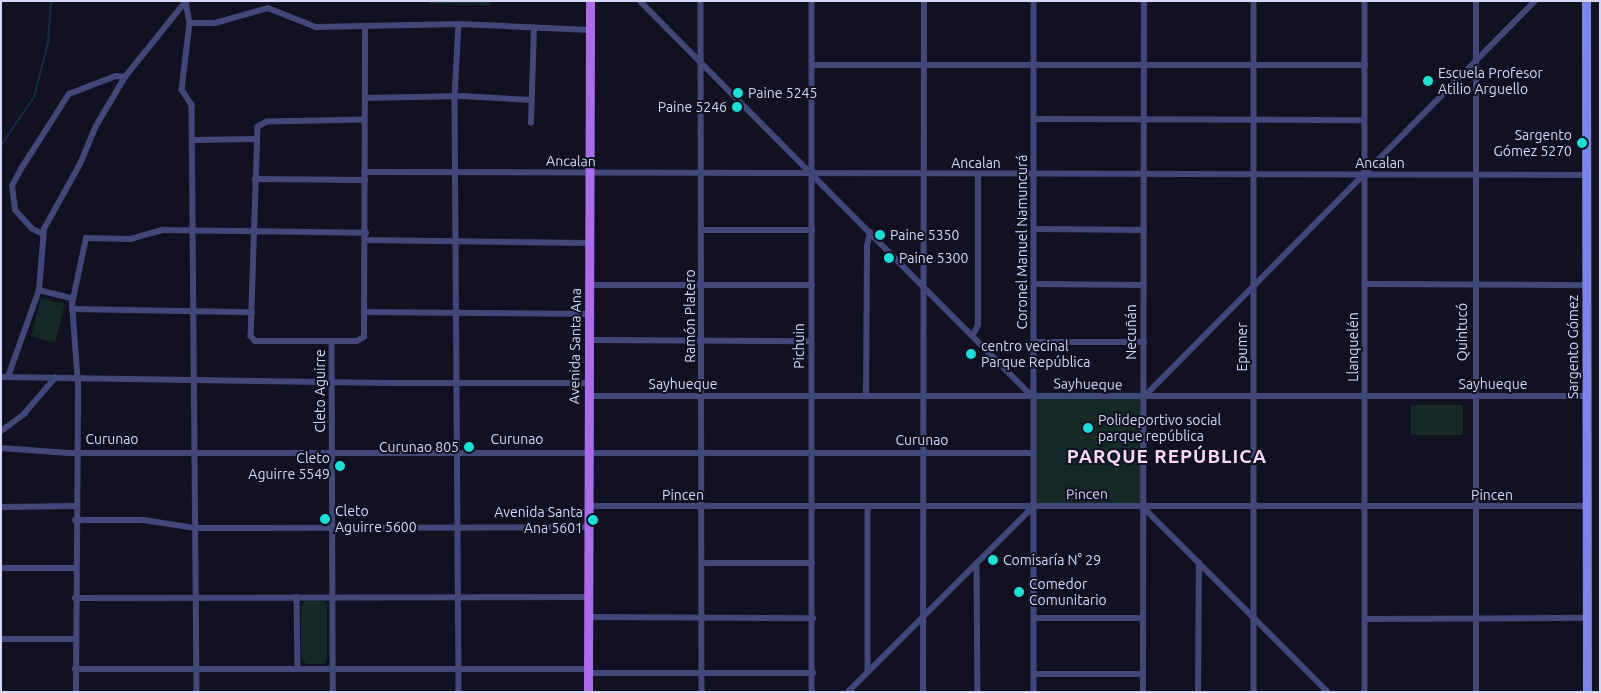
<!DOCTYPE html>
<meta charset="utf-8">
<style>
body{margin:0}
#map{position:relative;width:1601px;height:693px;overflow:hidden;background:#111121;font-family:Ubuntu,sans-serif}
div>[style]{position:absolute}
.green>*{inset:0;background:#152a27}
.stream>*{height:2px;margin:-1px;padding:0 1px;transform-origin:1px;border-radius:1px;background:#162e46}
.minor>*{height:5.5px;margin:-2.75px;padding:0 2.75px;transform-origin:2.75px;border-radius:2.75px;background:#42477a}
.secondary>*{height:9px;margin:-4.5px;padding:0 4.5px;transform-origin:4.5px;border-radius:4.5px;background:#7a86ed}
.primary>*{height:9px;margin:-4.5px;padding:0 4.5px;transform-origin:4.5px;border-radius:4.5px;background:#ab6ceb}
.dots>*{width:14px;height:14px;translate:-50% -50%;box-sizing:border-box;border:2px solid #111121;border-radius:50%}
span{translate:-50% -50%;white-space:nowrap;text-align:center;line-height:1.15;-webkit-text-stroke:4px #111121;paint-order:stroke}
.poi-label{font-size:14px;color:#d6d7f9}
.left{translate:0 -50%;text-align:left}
.right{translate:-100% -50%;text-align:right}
.street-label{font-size:14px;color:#d6d7f9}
.district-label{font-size:19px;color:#fad8f2;font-weight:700;letter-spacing:1px}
.frame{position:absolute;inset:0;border:2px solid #d6d7f9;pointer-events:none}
</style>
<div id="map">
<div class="green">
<i style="clip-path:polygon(430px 1px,491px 1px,491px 5px,430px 4px)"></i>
<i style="clip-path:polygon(41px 298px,65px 304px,55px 343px,31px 336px)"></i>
<i style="clip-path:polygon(1032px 396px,1144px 397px,1143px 507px,1033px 507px)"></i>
<i style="clip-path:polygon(1411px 405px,1463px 405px,1463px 435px,1411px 435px)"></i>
<i style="clip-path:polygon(305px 601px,324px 601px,327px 605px,327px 660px,324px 664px,306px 664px,301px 659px,301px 606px)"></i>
</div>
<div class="stream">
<i style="left:1px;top:145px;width:58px;rotate:-55.5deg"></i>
<i style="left:34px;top:97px;width:56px;rotate:-75.5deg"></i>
<i style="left:48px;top:43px;width:42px;rotate:-85.9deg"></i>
</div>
<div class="minor">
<i style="left:186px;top:1px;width:22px;rotate:80deg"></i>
<i style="left:190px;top:23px;width:67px;rotate:96.8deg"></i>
<i style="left:182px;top:90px;width:18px;rotate:56deg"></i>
<i style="left:192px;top:105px;width:587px;rotate:89.51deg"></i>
<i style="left:640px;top:1px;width:556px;rotate:45.22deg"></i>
<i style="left:701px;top:1px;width:691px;rotate:89.92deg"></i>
<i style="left:812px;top:1px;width:691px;rotate:90deg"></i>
<i style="left:1034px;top:1px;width:691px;rotate:90deg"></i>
<i style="left:1254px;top:1px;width:691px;rotate:90deg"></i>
<i style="left:1365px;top:1px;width:691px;rotate:90deg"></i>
<i style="left:190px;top:23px;width:25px"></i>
<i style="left:215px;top:23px;width:55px;rotate:-15.8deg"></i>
<i style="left:268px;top:8px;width:52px;rotate:21.6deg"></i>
<i style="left:316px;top:27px;width:143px;rotate:-1.2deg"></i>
<i style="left:459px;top:24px;width:130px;rotate:2.6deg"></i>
<i style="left:459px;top:24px;width:74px;rotate:93.1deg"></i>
<i style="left:455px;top:98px;width:594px;rotate:89.61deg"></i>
<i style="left:812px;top:65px;width:553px"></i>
<i style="left:365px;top:98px;width:97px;rotate:-1.2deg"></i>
<i style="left:462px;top:96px;width:69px;rotate:3.3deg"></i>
<i style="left:1034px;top:119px;width:330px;rotate:0.2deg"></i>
<i style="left:365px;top:120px;width:98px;rotate:178.8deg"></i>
<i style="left:267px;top:122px;width:10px;rotate:151deg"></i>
<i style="left:258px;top:127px;width:209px;rotate:91.9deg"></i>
<i style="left:251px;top:336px;width:6px;rotate:51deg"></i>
<i style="left:255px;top:341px;width:102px"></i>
<i style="left:357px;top:341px;width:8px;rotate:-30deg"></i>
<i style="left:364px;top:337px;width:309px;rotate:-89.8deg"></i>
<i style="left:531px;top:123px;width:95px;rotate:-88.2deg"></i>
<i style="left:192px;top:140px;width:65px;rotate:-0.9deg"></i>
<i style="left:364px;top:172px;width:1223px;rotate:0.14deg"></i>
<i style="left:255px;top:179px;width:110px;rotate:0.5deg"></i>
<i style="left:1035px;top:229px;width:109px;rotate:0.5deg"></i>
<i style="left:702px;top:230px;width:110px"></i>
<i style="left:42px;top:234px;width:11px;rotate:-153deg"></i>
<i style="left:32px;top:229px;width:25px;rotate:-132deg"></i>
<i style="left:15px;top:210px;width:24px;rotate:-97deg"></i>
<i style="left:12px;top:186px;width:19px;rotate:-62deg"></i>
<i style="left:21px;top:169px;width:89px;rotate:-57.4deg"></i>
<i style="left:69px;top:94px;width:50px;rotate:-21deg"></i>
<i style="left:116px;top:76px;width:9px;rotate:6deg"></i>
<i style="left:366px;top:240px;width:223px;rotate:0.8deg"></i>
<i style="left:1034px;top:284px;width:110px;rotate:0.5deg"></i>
<i style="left:1366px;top:284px;width:221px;rotate:0.3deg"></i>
<i style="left:590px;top:285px;width:222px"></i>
<i style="left:39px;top:290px;width:34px;rotate:14deg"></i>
<i style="left:72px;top:309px;width:180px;rotate:1deg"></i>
<i style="left:364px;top:312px;width:225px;rotate:0.5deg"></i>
<i style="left:973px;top:335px;width:11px;rotate:-63deg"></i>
<i style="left:978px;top:325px;width:150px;rotate:-90deg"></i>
<i style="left:590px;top:340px;width:221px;rotate:0.3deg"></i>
<i style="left:332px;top:341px;width:351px;rotate:89.8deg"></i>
<i style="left:1035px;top:342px;width:109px"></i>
<i style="left:1px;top:377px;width:388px;rotate:0.9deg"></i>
<i style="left:389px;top:383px;width:200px"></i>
<i style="left:8px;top:377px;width:92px;rotate:-70.4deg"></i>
<i style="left:39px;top:290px;width:61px;rotate:-85.3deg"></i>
<i style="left:44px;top:229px;width:74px;rotate:-61deg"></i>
<i style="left:80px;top:164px;width:41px;rotate:-67.2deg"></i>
<i style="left:96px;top:126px;width:57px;rotate:-59.4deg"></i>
<i style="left:125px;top:77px;width:97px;rotate:-51.2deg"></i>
<i style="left:588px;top:396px;width:999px"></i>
<i style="left:866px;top:396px;width:150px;rotate:-89.6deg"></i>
<i style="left:867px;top:246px;width:14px;rotate:-78deg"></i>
<i style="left:1144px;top:397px;width:557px;rotate:-45.36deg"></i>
<i style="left:1px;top:431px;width:29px;rotate:-36deg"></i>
<i style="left:24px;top:414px;width:48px;rotate:-49.3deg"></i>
<i style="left:1px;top:448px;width:68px;rotate:4.2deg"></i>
<i style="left:69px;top:453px;width:963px"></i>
<i style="left:588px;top:506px;width:999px"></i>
<i style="left:1px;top:507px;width:74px;rotate:-0.8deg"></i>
<i style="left:1143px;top:507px;width:262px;rotate:45deg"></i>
<i style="left:868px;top:508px;width:162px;rotate:90deg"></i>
<i style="left:75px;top:520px;width:69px"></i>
<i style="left:144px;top:520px;width:52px;rotate:8.9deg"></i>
<i style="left:195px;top:528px;width:393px;rotate:-0.1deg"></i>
<i style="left:702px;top:563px;width:110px"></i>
<i style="left:977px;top:563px;width:129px;rotate:89.6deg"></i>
<i style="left:1px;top:568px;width:74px"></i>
<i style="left:297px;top:597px;width:72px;rotate:89.2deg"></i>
<i style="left:75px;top:598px;width:513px;rotate:-0.11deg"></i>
<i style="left:588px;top:617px;width:225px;rotate:0.3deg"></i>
<i style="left:1034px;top:618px;width:109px"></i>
<i style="left:1366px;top:619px;width:221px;rotate:-0.3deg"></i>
<i style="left:1px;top:639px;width:74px"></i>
<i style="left:75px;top:669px;width:513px"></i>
<i style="left:588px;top:673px;width:225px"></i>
<i style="left:1034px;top:674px;width:109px"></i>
<i style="left:76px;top:692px;width:307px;rotate:-89.6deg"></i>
<i style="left:78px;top:385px;width:81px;rotate:-94.2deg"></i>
<i style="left:72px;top:304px;width:67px;rotate:-78deg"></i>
<i style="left:86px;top:238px;width:45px;rotate:1.3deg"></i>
<i style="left:131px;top:239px;width:33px;rotate:-16deg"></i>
<i style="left:163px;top:230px;width:203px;rotate:0.8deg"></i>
<i style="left:848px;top:692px;width:262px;rotate:-45deg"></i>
<i style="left:923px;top:692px;width:691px;rotate:-89.92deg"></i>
<i style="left:1143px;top:692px;width:691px;rotate:-89.92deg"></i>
<i style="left:1198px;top:692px;width:129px;rotate:-89.6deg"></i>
<i style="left:1476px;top:692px;width:691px;rotate:-90deg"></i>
</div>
<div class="secondary">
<i style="left:1586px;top:1px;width:691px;rotate:89.92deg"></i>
</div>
<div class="primary">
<i style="left:588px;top:692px;width:691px;rotate:-89.83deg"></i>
</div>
<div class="dots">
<i style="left:1428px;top:81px;background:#1eded8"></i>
<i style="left:738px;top:93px;background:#1eded8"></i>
<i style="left:737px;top:107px;background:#1eded8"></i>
<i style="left:1582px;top:143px;background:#1eded8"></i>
<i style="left:880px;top:235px;background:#1eded8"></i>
<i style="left:889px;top:258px;background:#1eded8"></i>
<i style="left:971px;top:354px;background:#1eded8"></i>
<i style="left:1088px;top:428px;background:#1eded8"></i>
<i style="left:469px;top:447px;background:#1eded8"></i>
<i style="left:340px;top:466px;background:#1eded8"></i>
<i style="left:325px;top:519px;background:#1eded8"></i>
<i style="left:593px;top:520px;background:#1eded8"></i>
<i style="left:993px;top:560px;background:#1eded8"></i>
<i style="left:1019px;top:592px;background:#1eded8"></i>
</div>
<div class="poi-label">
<span class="left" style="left:1438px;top:81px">Escuela Profesor<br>Atilio Arguello</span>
<span class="left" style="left:748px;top:93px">Paine 5245</span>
<span class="right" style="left:727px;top:107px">Paine 5246</span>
<span class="right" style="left:1572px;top:143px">Sargento<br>Gómez 5270</span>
<span class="left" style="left:890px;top:235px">Paine 5350</span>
<span class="left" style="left:899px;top:258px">Paine 5300</span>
<span class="left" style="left:981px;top:354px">centro vecinal<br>Parque República</span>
<span class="left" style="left:1098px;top:428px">Polideportivo social<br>parque república</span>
<span class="right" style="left:459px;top:447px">Curunao 805</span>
<span class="right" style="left:330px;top:466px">Cleto<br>Aguirre 5549</span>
<span class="left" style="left:335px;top:519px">Cleto<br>Aguirre 5600</span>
<span class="right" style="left:583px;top:520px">Avenida Santa<br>Ana 5601</span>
<span class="left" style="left:1003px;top:560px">Comisaría N° 29</span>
<span class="left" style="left:1029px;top:592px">Comedor<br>Comunitario</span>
</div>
<div class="street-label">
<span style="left:571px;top:161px;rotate:1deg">Ancalan</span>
<span style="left:976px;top:163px">Ancalan</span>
<span style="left:1380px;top:163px">Ancalan</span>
<span style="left:1022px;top:242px;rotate:-90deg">Coronel Manuel Namuncurá</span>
<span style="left:690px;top:316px;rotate:-90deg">Ramón Platero</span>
<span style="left:1131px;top:332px;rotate:-90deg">Necuñán</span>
<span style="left:1462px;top:332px;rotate:-90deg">Quintucó</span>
<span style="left:575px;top:346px;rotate:-89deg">Avenida Santa Ana</span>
<span style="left:799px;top:346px;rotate:-90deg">Pichuin</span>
<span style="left:1242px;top:347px;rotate:-90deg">Epumer</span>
<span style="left:1353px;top:347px;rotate:-90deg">Llanquelén</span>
<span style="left:1573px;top:347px;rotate:-90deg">Sargento Gómez</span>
<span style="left:683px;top:384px">Sayhueque</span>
<span style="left:1088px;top:384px;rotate:1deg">Sayhueque</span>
<span style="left:1493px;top:384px">Sayhueque</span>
<span style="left:320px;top:391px;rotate:-90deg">Cleto Aguirre</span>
<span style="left:112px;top:439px">Curunao</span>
<span style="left:517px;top:439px">Curunao</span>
<span style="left:922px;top:440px">Curunao</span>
<span style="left:1087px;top:494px;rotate:-1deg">Pincen</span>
<span style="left:683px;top:495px">Pincen</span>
<span style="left:1492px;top:495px">Pincen</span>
</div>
<div class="district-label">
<span style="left:1167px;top:457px">PARQUE REPÚBLICA</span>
</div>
<div class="frame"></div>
</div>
